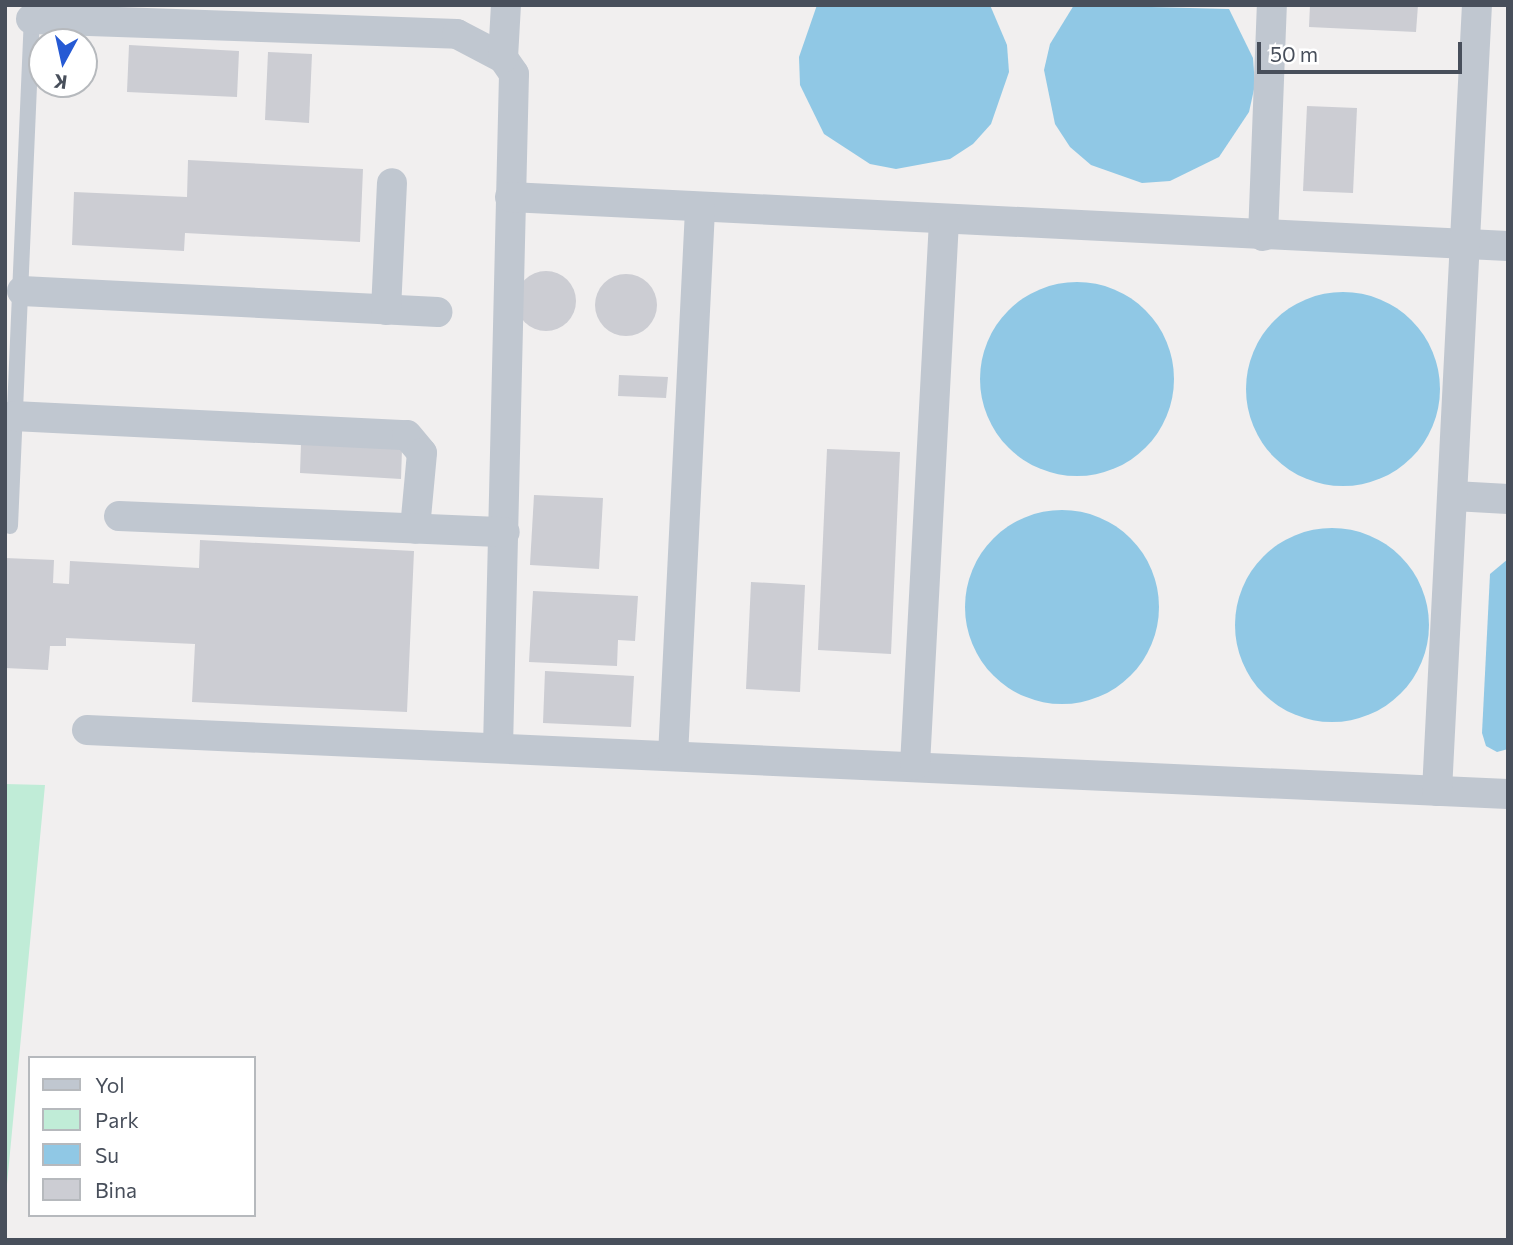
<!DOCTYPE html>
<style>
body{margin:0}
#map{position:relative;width:1513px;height:1245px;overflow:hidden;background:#f1efef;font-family:Commissioner,sans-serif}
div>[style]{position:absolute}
.green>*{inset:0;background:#c0ecd7}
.water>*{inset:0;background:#90c8e5}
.round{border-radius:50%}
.building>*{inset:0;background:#cccdd3}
.lane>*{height:16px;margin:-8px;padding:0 8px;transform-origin:8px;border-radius:8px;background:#c0c7d0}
.street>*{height:30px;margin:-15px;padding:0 15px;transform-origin:15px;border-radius:15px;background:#c0c7d0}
span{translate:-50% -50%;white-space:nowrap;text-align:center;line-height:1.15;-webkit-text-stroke:7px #fff;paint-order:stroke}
.frame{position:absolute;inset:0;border:7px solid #484f5b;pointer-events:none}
.legend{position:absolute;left:28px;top:1056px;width:228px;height:161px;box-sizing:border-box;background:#fff;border:2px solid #b6b9bd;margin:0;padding:9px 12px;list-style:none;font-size:21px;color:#484f5b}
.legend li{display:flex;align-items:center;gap:14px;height:35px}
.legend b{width:35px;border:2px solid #b6b9bd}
.north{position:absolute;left:28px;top:28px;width:70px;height:70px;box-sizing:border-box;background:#fff;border:2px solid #b6b9bd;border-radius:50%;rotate:188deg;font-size:19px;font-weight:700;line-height:28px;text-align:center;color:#484f5b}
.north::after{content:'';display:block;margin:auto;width:24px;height:32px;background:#265ad4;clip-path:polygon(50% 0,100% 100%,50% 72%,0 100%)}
.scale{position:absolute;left:1257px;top:42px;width:205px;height:32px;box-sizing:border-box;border:4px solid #484f5b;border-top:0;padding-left:9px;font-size:21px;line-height:24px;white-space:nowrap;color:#484f5b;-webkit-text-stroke:5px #fff;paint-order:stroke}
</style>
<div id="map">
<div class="green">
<i style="clip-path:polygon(5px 784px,45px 785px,5px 1205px)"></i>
</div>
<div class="water">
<i style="clip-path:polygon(990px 5px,1007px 45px,1009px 72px,991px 124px,973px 144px,950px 159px,896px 169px,870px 164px,824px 134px,800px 85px,799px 57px,817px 5px)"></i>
<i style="clip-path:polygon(1074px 5px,1229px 9px,1253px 58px,1255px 85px,1249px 112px,1219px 157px,1170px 181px,1142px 183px,1091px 165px,1070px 147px,1055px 124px,1044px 70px,1050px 44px)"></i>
<i class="round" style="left:980px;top:282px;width:194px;height:194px"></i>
<i class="round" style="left:1246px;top:292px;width:194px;height:194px"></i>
<i class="round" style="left:965px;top:510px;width:194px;height:194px"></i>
<i class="round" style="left:1235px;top:528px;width:194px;height:194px"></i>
<i style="clip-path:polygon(1508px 559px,1508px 749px,1497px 752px,1486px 746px,1482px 733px,1490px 574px)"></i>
</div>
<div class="building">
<i style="clip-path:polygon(1310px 5px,1418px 5px,1416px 32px,1309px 27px)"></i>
<i style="clip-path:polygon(129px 45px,239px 51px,237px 97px,127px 92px)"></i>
<i style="clip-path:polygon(268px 52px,312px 54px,309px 123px,265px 120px)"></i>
<i style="clip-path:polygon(1307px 106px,1357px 108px,1353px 193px,1303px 191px)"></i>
<i style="clip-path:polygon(188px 160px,363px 169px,360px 242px,185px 233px,184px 251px,72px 245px,74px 192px,187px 197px)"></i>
<i class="round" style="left:516px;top:271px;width:60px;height:60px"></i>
<i class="round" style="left:595px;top:274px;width:62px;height:62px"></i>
<i style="clip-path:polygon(619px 375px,668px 377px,666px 398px,618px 396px)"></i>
<i style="clip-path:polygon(301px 444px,402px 449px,401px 479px,300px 473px)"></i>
<i style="clip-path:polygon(827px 449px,900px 452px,891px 654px,818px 650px)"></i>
<i style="clip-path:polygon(534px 495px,603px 498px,599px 569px,530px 565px)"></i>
<i style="clip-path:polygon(200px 540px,414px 551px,407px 712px,192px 702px,195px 644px,66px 638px,66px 646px,50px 646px,48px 670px,5px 668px,5px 558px,54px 560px,53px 583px,69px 584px,70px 561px,199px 568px)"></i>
<i style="clip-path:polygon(751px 582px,805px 585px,800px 692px,746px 689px)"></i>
<i style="clip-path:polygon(533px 591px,638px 596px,635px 641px,618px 640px,617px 666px,529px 662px)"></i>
<i style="clip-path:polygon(545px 671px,634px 676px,631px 727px,543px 723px)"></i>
</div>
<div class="lane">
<i style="left:10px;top:526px;width:511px;rotate:-87.53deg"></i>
</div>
<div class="street">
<i style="left:31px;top:19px;width:426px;rotate:2deg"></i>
<i style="left:457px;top:34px;width:52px;rotate:27.6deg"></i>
<i style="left:503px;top:58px;width:19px;rotate:55deg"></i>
<i style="left:514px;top:74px;width:673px;rotate:91.36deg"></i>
<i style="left:503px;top:58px;width:53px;rotate:-86.8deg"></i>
<i style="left:510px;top:197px;width:999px;rotate:2.81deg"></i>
<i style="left:1263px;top:236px;width:231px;rotate:-87.8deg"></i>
<i style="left:22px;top:291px;width:416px;rotate:2.9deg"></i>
<i style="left:386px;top:310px;width:127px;rotate:-87.3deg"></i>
<i style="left:13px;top:416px;width:394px;rotate:2.8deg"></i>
<i style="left:407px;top:435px;width:23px;rotate:50deg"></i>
<i style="left:422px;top:453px;width:76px;rotate:95.3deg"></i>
<i style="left:1454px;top:496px;width:54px;rotate:3.2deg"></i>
<i style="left:119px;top:516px;width:386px;rotate:2.4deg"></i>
<i style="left:87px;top:730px;width:1422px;rotate:2.58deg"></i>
<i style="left:673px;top:756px;width:548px;rotate:-87.17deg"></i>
<i style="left:915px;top:765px;width:546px;rotate:-86.95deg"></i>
<i style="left:1437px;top:791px;width:787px;rotate:-87.09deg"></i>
</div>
<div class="frame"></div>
<ul class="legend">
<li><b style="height:9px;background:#c0c7d0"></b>Yol</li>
<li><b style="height:19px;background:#c0ecd7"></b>Park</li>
<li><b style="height:19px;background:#90c8e5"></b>Su</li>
<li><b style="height:19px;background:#cccdd3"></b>Bina</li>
</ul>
<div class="north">K</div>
<div class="scale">50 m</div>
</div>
